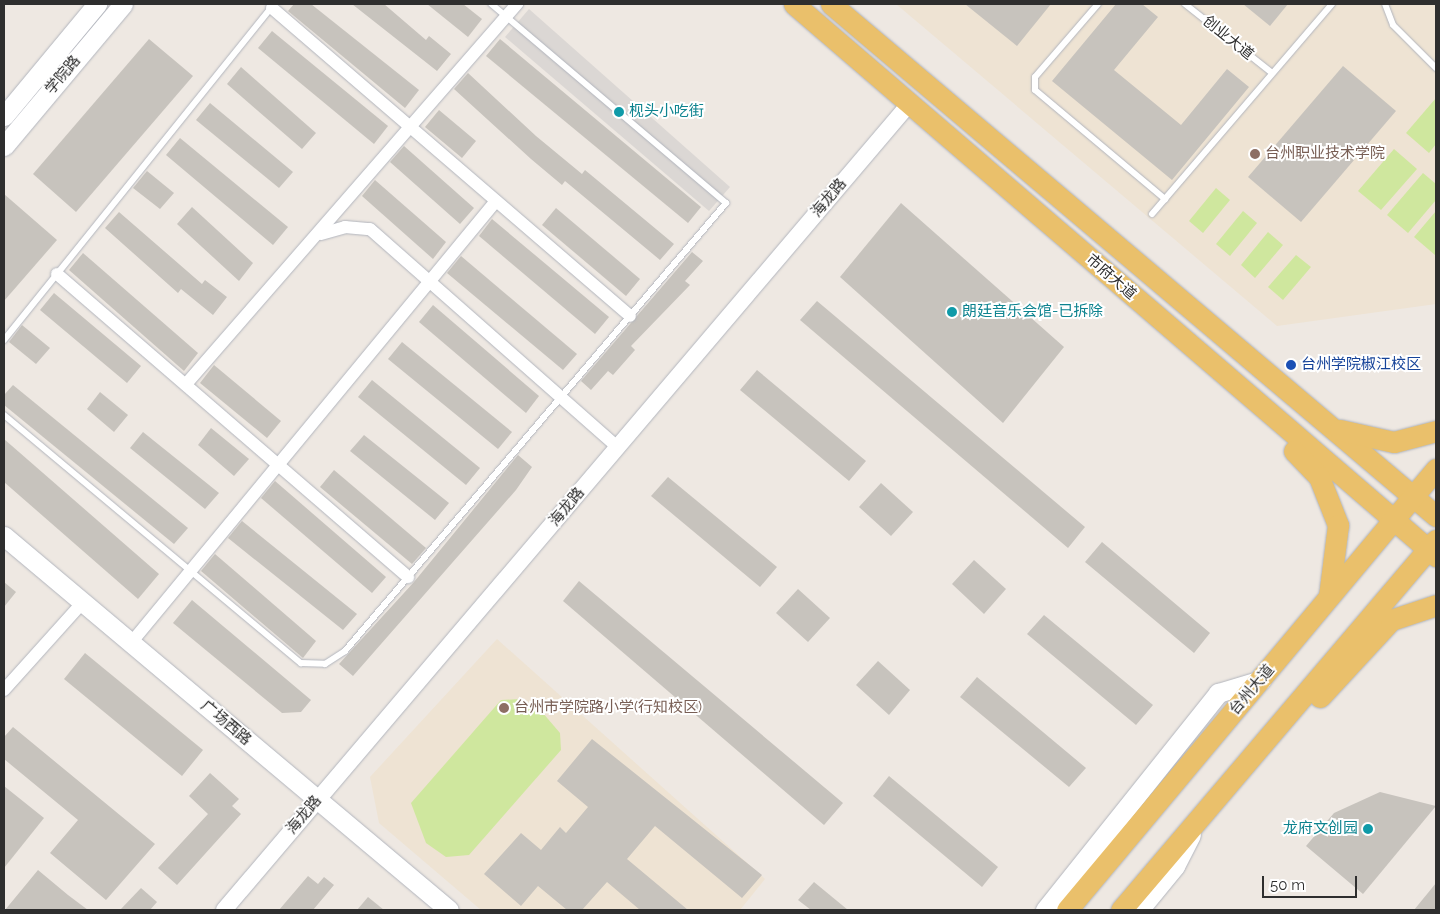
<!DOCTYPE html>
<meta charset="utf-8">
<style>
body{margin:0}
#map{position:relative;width:1440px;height:914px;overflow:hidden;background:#eee8e2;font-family:Raleway,"Noto Sans SC",sans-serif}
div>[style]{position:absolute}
.education>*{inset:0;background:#eee3d3}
.pitch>*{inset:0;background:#cfe79e}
.plaza>*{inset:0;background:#dbd7d4}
.building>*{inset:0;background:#c7c3bd}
.roads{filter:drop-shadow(0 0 1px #b2b5bd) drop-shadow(0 0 1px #b2b5bd)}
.service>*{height:6px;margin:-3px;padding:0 3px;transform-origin:3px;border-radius:3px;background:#fff}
.minor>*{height:12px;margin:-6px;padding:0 6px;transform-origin:6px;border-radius:6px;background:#fff}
.tertiary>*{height:16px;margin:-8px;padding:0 8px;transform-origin:8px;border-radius:8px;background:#fff}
.secondary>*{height:19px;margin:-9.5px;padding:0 9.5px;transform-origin:9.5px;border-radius:9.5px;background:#fff}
.primary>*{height:21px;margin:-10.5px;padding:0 10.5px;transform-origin:10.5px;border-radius:10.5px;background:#eac06b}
.dots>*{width:14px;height:14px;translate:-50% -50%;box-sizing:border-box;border:2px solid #fff;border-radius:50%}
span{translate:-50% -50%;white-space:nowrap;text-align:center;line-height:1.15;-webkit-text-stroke:4px #fff;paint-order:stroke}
.street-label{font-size:15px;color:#2e2e2e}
.culture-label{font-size:15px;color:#0d838f}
.left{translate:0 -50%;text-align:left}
.right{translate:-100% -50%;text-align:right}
.education-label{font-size:15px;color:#785e54}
.transit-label{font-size:15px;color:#164399}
.frame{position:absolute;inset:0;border:5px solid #2e2e2e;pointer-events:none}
.scale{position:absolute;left:1262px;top:876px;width:95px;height:22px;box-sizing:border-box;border:2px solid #2e2e2e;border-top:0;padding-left:6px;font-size:15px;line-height:18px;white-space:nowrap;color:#2e2e2e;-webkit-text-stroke:4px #fff;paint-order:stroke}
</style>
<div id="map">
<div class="education">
<i style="clip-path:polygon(896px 4px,1436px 4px,1436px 304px,1277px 326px)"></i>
<i style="clip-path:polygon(497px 639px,765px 879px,740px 910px,481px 910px,379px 823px,370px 777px)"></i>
</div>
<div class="pitch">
<i style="clip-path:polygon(1436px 98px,1436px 144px,1429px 153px,1406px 133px)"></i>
<i style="clip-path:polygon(1394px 149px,1417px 169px,1381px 210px,1358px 191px)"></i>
<i style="clip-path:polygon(1423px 173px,1436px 184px,1436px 200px,1408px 233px,1387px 215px)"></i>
<i style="clip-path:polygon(1216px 188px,1230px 200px,1203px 233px,1189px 221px)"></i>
<i style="clip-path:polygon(1243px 211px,1257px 223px,1230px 256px,1216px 244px)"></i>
<i style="clip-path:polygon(1436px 211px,1436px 254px,1435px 255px,1414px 237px)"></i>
<i style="clip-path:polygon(1268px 232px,1283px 245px,1255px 278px,1241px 265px)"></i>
<i style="clip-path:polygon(1296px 255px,1311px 267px,1283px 300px,1268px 287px)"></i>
<i style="clip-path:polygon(520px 699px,542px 712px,560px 733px,561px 750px,469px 855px,446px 857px,426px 843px,411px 803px,501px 700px)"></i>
</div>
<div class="plaza">
<i style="clip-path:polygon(529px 9px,730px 187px,709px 211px,505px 37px)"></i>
</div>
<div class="building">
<i style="clip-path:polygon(294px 4px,311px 4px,419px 90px,405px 108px,288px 11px)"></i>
<i style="clip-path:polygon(352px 4px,384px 4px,426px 40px,429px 36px,451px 54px,437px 71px)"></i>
<i style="clip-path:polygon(427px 4px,463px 4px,482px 19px,468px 37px)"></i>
<i style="clip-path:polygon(965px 4px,1051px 4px,1017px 46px)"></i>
<i style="clip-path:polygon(1116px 4px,1142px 4px,1158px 17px,1114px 70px,1181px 125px,1227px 69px,1249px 87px,1172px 180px,1052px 81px)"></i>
<i style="clip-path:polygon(1243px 4px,1288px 4px,1270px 26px)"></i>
<i style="clip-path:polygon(272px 31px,388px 126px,374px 144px,258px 48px)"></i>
<i style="clip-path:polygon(149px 39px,193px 76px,76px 212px,33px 174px)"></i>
<i style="clip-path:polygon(500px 39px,701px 207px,688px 223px,486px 56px)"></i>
<i style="clip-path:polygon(1343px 66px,1396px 111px,1301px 222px,1248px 177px)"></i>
<i style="clip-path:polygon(241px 67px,316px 133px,302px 149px,227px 84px)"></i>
<i style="clip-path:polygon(468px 73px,536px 136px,582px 174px,585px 170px,674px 244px,660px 260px,565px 181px,562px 185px,531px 159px,454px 89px)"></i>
<i style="clip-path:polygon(210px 103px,293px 172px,279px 188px,196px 120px)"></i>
<i style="clip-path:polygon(439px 110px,476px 141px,462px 158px,425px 127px)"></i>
<i style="clip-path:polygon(180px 138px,288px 227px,273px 245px,166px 155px)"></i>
<i style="clip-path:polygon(404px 146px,474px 208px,460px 224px,390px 162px)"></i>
<i style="clip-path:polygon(147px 171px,174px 193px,160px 209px,133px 188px)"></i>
<i style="clip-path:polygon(375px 180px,446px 242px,433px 259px,362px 196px)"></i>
<i style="clip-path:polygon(4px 194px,57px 240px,4px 301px)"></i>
<i style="clip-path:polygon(901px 203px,1064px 347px,1003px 423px,840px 277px)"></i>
<i style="clip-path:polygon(192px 207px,253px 263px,239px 281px,177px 224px)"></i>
<i style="clip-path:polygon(556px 208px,640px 279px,626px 296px,542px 225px)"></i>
<i style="clip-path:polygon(119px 212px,202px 284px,205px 280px,227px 297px,213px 315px,181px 289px,178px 293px,105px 228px)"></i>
<i style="clip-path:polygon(492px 219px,609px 317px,595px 334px,479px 236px)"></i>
<i style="clip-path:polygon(692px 252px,703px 261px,685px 281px,690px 285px,631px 346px,635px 350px,613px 375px,608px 371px,591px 390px,581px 381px)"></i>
<i style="clip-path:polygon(83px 253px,198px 353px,184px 371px,69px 270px)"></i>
<i style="clip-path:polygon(461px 256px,577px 354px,563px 370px,447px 273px)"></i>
<i style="clip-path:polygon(54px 293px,141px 366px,127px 383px,40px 310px)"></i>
<i style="clip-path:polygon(817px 301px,1085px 527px,1068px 548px,800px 320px)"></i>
<i style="clip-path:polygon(433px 305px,539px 396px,526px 413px,419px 322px)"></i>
<i style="clip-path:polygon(22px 325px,50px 348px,36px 364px,9px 342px)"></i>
<i style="clip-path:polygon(402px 342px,512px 432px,498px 449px,388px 359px)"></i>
<i style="clip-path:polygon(214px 365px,281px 421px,267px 438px,200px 383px)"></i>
<i style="clip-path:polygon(757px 370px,866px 461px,849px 481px,740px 390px)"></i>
<i style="clip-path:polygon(372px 380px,480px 468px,466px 485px,358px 397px)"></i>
<i style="clip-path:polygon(13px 385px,188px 528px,174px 544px,4px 405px,4px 395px)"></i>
<i style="clip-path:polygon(100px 392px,128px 415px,114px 432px,87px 409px)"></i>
<i style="clip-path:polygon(211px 428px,249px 459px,234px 476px,198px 445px)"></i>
<i style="clip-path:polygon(143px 432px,219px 493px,205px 509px,130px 448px)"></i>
<i style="clip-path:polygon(364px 435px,449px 503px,435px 520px,350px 451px)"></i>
<i style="clip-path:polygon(4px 439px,159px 574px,138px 599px,4px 482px)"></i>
<i style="clip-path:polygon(518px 455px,532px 467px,516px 490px,353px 676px,339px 664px,414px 582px)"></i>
<i style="clip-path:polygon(334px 470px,426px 548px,412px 564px,320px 487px)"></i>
<i style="clip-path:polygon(668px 477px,777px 567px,760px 587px,651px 496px)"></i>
<i style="clip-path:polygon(275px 481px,386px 577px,372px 593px,261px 498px)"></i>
<i style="clip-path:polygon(881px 483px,913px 512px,891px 536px,859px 507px)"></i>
<i style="clip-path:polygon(242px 521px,357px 614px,343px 630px,228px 538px)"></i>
<i style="clip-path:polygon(1102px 542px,1210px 633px,1194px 653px,1085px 562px)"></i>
<i style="clip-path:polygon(215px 554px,316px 641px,303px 658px,201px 571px)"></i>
<i style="clip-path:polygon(974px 560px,1006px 589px,984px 614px,952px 584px)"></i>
<i style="clip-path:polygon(579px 581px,843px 803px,824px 825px,563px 601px)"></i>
<i style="clip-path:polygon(4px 582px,16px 592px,4px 607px)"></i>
<i style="clip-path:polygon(798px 589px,830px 618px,808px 642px,776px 613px)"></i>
<i style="clip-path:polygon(192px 600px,311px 700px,301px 712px,282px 713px,173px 623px)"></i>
<i style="clip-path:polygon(1044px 615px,1153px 705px,1136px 725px,1027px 634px)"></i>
<i style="clip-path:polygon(85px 653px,203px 750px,182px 776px,64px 679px)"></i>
<i style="clip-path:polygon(878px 661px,910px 690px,889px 715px,856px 685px)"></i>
<i style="clip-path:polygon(977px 677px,1086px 768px,1069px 787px,960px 697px)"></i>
<i style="clip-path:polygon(13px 727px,155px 844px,106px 900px,50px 853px,78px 820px,4px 759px,4px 737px)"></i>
<i style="clip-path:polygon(592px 739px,762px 875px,742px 898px,655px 826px,627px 859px,688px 910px,640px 910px,607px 882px,582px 910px,567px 910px,538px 886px,521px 906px,484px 874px,521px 833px,541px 850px,560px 827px,566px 833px,588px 807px,557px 781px)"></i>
<i style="clip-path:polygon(210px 773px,239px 799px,232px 806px,241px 814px,177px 885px,158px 868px,208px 814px,189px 796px)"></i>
<i style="clip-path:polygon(889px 776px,998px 867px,982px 887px,873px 796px)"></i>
<i style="clip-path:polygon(4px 786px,44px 818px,4px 868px)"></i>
<i style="clip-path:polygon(1380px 792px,1436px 806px,1363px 894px,1306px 846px,1334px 813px)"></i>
<i style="clip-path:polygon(38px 870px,68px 895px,88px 910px,5px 910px)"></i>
<i style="clip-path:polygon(308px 876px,318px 884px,324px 877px,334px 885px,313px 910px,279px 910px)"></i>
<i style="clip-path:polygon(814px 882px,848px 910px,811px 910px,798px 900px)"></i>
<i style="clip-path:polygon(1436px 883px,1436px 910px,1414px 910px)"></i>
<i style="clip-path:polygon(141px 888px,157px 902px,150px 910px,120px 910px)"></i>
<i style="clip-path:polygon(368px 897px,384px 910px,357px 910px)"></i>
</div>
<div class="roads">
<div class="service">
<i style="left:1098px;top:4px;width:96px;rotate:130.8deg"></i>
<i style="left:1035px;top:77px;width:13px;rotate:90deg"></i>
<i style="left:1035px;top:90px;width:170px;rotate:40deg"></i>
<i style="left:1185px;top:4px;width:111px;rotate:38.4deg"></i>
<i style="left:1385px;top:4px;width:22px;rotate:69deg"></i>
<i style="left:1393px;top:25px;width:61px;rotate:45deg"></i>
<i style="left:1152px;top:214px;width:277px;rotate:-49.4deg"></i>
<i style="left:4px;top:340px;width:429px;rotate:-51.2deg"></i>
<i style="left:4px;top:415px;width:387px;rotate:39.9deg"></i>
<i style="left:301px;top:663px;width:24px;rotate:2deg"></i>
<i style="left:325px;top:664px;width:24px;rotate:-33deg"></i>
<i style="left:345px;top:651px;width:588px;rotate:-49.62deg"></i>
<i style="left:726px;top:203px;width:308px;rotate:-139.7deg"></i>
</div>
<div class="minor">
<i style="left:272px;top:8px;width:472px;rotate:40.7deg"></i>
<i style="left:321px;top:234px;width:25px;rotate:-16deg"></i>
<i style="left:345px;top:227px;width:25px;rotate:5deg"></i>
<i style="left:370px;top:229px;width:329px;rotate:41.4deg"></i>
<i style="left:57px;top:274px;width:464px;rotate:40.8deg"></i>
<i style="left:187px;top:383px;width:503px;rotate:-48.95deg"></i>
<i style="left:131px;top:643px;width:573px;rotate:-50.45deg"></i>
<i style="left:4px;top:690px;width:118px;rotate:-48.1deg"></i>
</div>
<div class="tertiary">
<i style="left:224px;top:910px;width:1059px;rotate:-49.63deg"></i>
</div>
<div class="secondary">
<i style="left:4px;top:116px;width:146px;rotate:-50.3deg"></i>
<i style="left:4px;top:146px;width:185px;rotate:-50deg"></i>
<i style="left:4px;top:536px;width:581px;rotate:40.05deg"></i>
<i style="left:1045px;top:910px;width:278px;rotate:-51.4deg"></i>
<i style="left:1218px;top:693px;width:45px;rotate:-16.8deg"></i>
<i style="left:1139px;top:910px;width:57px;rotate:-50.7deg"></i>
<i style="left:1175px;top:866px;width:35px;rotate:-63deg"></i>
</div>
<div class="primary">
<i style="left:794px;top:4px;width:847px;rotate:40.69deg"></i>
<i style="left:831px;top:4px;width:793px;rotate:40.24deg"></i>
<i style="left:1340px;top:430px;width:55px;rotate:12.5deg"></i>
<i style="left:1394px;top:442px;width:43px;rotate:-14.7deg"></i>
<i style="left:1294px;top:451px;width:36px;rotate:46deg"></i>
<i style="left:1319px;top:477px;width:52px;rotate:68.4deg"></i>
<i style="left:1338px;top:525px;width:72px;rotate:97.2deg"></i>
<i style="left:1320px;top:697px;width:105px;rotate:-47.3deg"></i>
<i style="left:1391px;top:620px;width:47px;rotate:-18.4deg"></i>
<i style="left:1067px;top:910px;width:575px;rotate:-50.08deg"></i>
<i style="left:1121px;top:910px;width:486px;rotate:-49.6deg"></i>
</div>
</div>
<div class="dots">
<i style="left:619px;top:112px;background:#0f9aa8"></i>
<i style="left:1255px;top:154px;background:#8d6e63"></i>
<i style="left:952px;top:312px;background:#0f9aa8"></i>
<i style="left:1291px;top:365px;background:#1a4fb4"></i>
<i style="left:504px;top:708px;background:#8d6e63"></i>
<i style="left:1368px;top:829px;background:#0f9aa8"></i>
</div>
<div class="street-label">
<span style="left:1228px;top:38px;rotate:39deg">创业大道</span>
<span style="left:63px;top:75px;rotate:-50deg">学院路</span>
<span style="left:829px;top:198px;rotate:-50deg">海龙路</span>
<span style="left:1111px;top:277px;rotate:41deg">市府大道</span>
<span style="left:567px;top:507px;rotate:-50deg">海龙路</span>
<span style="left:1252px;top:690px;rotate:-50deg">台州大道</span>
<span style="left:226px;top:723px;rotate:40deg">广场西路</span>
<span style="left:304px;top:815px;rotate:-50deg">海龙路</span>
</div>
<div class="culture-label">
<span class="left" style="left:629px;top:112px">枧头小吃街</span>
<span class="left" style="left:962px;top:312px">朗廷音乐会馆-已拆除</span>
<span class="right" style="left:1358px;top:829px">龙府文创园</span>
</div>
<div class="education-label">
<span class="left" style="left:1265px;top:154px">台州职业技术学院</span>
<span class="left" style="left:514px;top:708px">台州市学院路小学(行知校区)</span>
</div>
<div class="transit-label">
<span class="left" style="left:1301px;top:365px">台州学院椒江校区</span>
</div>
<div class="frame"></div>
<div class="scale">50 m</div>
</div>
